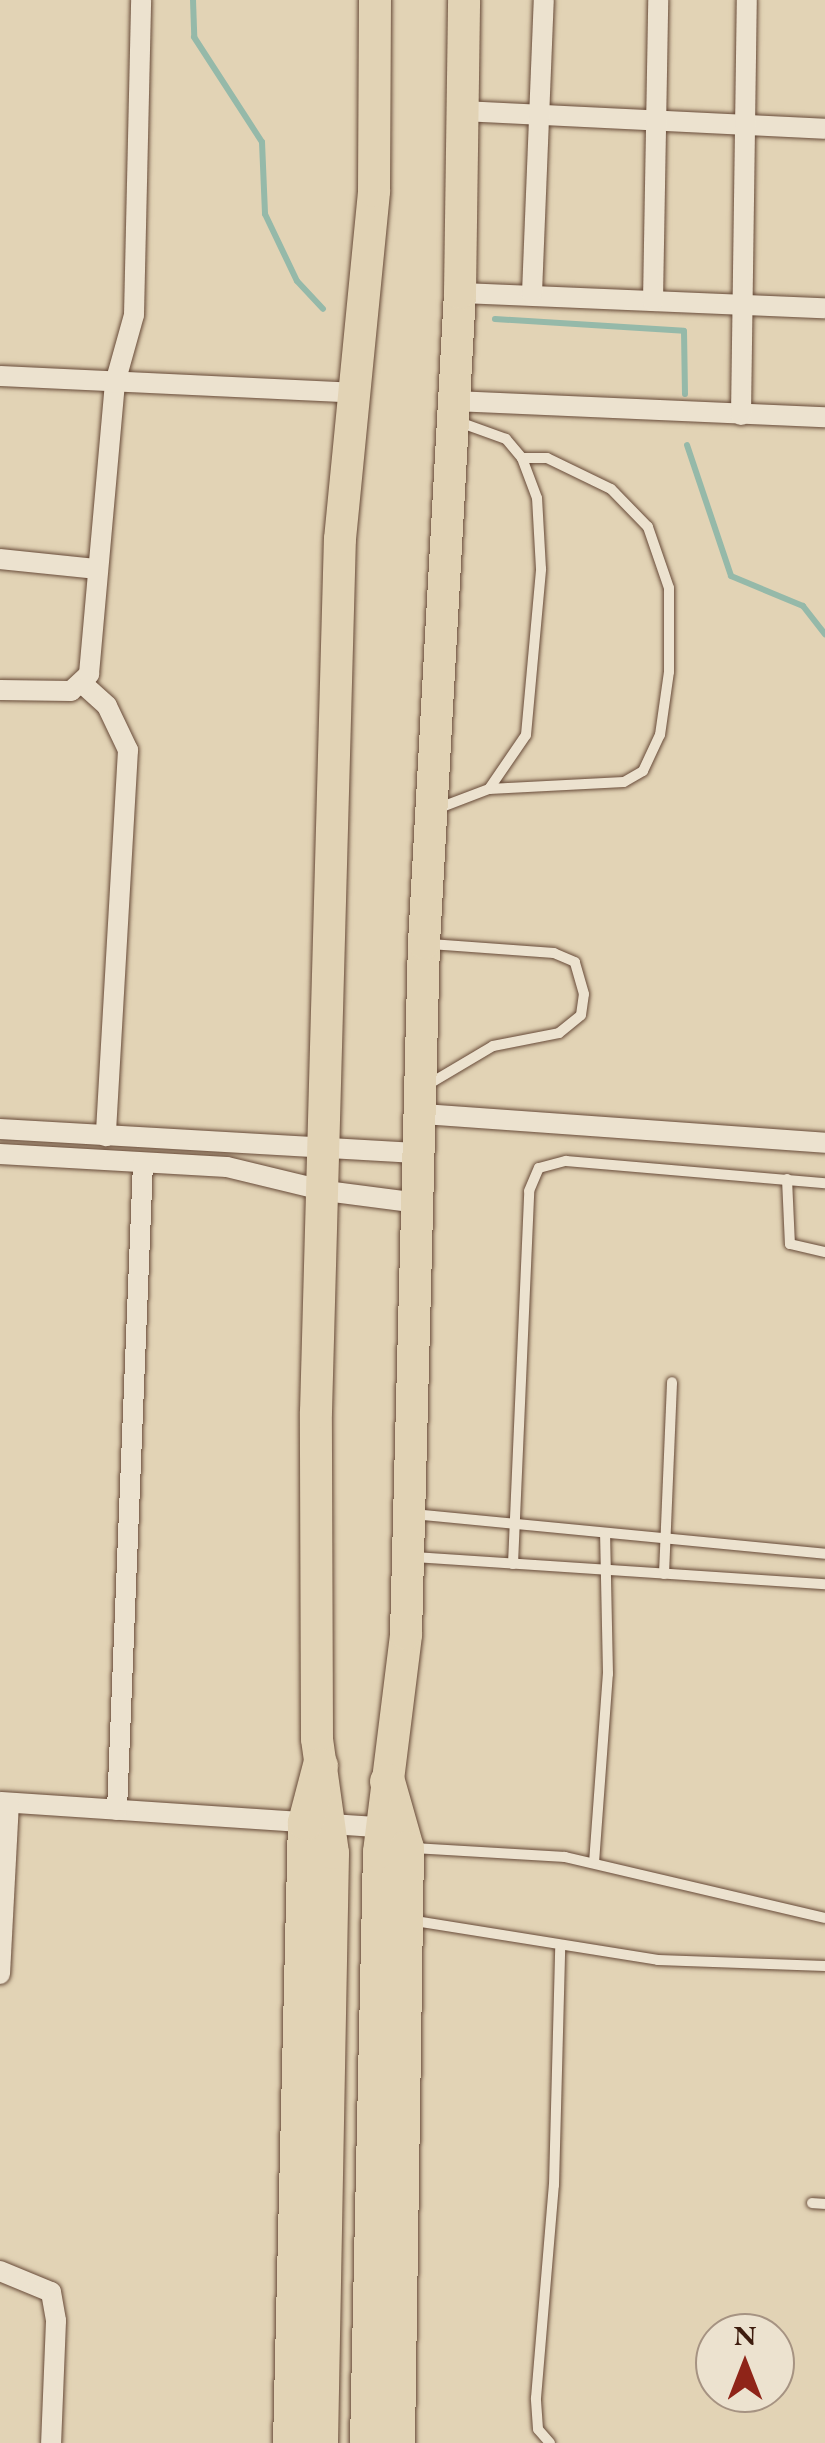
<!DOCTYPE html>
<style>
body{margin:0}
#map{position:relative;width:825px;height:2443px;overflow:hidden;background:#e2d3b5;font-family:"EB Garamond",serif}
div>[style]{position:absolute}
.stream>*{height:6px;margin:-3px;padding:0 3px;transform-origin:3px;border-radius:3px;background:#95b9a9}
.roads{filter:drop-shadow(0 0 2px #674a38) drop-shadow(0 0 2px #674a38)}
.service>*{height:10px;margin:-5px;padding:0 5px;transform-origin:5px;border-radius:5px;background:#ece2cf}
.minor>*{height:20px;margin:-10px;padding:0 10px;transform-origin:10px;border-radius:10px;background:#ece2cf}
.primary>*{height:32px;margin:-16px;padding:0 16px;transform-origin:16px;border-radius:16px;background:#e2d3b5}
.trunk>*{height:35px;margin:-17.5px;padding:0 17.5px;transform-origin:17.5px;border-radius:17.5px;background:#e2d3b5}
span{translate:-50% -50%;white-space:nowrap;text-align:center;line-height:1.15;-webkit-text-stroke:9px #ece2cf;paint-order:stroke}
.north{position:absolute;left:695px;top:2313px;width:100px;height:100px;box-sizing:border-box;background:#ece2cf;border:2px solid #a69382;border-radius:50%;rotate:0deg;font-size:28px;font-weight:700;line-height:40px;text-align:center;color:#3e1c0e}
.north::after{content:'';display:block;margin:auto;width:35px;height:45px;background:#8f2418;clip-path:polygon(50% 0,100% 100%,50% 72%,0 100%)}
</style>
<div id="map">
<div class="stream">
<i style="left:193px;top:0;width:37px;rotate:88deg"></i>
<i style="left:194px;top:37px;width:125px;rotate:57.1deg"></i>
<i style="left:262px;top:142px;width:72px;rotate:87.6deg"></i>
<i style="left:265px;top:214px;width:74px;rotate:64.5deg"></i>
<i style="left:297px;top:281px;width:38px;rotate:47deg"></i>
<i style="left:495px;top:319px;width:189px;rotate:3.6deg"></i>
<i style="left:684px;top:331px;width:63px;rotate:89.1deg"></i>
<i style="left:687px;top:445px;width:138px;rotate:71.4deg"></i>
<i style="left:731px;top:576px;width:78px;rotate:22.6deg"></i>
<i style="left:803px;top:606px;width:36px;rotate:52deg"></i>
</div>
<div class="roads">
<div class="service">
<i style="left:489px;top:789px;width:135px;rotate:-3deg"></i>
<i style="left:624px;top:782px;width:22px;rotate:-30deg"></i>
<i style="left:643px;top:771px;width:40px;rotate:-65deg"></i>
<i style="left:660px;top:735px;width:64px;rotate:-81.9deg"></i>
<i style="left:669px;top:672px;width:84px;rotate:-90deg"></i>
<i style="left:669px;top:588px;width:65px;rotate:-109deg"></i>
<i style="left:648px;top:527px;width:53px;rotate:-134.2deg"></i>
<i style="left:611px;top:489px;width:71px;rotate:-154.2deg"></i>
<i style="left:547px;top:458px;width:25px;rotate:180deg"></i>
<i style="left:439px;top:808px;width:53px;rotate:-20.8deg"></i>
<i style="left:489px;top:789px;width:65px;rotate:-55.6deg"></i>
<i style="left:526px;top:735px;width:167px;rotate:-84.8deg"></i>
<i style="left:541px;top:569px;width:71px;rotate:-93.2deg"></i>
<i style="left:537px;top:498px;width:43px;rotate:-110.6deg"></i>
<i style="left:522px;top:458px;width:25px;rotate:-130deg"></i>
<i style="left:506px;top:439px;width:53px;rotate:-160.2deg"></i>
<i style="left:429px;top:1084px;width:74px;rotate:-30.7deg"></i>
<i style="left:493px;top:1046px;width:67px;rotate:-11.1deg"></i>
<i style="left:559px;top:1033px;width:28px;rotate:-39deg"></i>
<i style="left:581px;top:1015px;width:21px;rotate:-82deg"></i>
<i style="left:584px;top:994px;width:33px;rotate:-106deg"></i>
<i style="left:575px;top:962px;width:23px;rotate:-157deg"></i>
<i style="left:554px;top:953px;width:124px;rotate:-175.8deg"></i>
<i style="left:787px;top:1179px;width:65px;rotate:87.4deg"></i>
<i style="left:790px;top:1244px;width:36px;rotate:13deg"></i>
<i style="left:413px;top:1514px;width:414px;rotate:5.5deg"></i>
<i style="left:414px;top:1557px;width:412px;rotate:3.8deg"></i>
<i style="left:513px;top:1564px;width:373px;rotate:-87.5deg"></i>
<i style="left:529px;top:1191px;width:25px;rotate:-67deg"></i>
<i style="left:539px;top:1168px;width:28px;rotate:-15deg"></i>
<i style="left:566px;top:1161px;width:260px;rotate:4.9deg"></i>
<i style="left:664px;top:1574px;width:192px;rotate:-87.6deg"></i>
<i style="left:414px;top:1848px;width:151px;rotate:3.4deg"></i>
<i style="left:565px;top:1857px;width:267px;rotate:13.2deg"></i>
<i style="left:594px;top:1863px;width:190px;rotate:-85.8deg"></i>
<i style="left:608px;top:1674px;width:141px;rotate:-91.2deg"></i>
<i style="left:409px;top:1920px;width:252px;rotate:9.1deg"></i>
<i style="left:658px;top:1960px;width:167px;rotate:2.1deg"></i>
<i style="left:812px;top:2203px;width:13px;rotate:4deg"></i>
<i style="left:550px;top:2443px;width:18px;rotate:-131deg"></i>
<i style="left:538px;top:2429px;width:31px;rotate:-94deg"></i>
<i style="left:536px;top:2398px;width:214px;rotate:-85.2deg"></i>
<i style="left:554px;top:2185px;width:236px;rotate:-88.5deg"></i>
</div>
<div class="minor">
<i style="left:462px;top:111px;width:363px;rotate:2.8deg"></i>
<i style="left:460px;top:293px;width:365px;rotate:2.4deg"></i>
<i style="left:532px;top:293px;width:293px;rotate:-87.7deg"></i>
<i style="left:653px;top:301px;width:301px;rotate:-89deg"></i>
<i style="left:0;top:376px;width:359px;rotate:2.7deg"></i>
<i style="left:454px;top:401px;width:371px;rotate:2.5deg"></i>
<i style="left:741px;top:415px;width:415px;rotate:-89.2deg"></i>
<i style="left:0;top:559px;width:98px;rotate:5.9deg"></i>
<i style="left:84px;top:685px;width:31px;rotate:42deg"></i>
<i style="left:107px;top:706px;width:49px;rotate:64.5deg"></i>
<i style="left:128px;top:750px;width:387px;rotate:93.3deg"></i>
<i style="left:0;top:690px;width:71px;rotate:0.8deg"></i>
<i style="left:71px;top:691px;width:25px;rotate:-43deg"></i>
<i style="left:89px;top:674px;width:292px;rotate:-84.9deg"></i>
<i style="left:115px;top:383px;width:71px;rotate:-74.4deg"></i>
<i style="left:134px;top:315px;width:315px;rotate:-88.7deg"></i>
<i style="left:423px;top:1114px;width:403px;rotate:4.1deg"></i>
<i style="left:0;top:1129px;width:421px;rotate:3.3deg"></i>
<i style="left:0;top:1154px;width:227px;rotate:3.3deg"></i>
<i style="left:227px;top:1167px;width:102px;rotate:13.6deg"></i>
<i style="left:326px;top:1191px;width:93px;rotate:7.4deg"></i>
<i style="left:0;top:1802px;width:393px;rotate:3.8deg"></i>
<i style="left:117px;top:1810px;width:647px;rotate:-87.7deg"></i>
<i style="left:0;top:1974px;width:171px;rotate:-87deg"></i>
<i style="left:0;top:2271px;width:55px;rotate:22.4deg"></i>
<i style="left:51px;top:2292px;width:29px;rotate:80deg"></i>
<i style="left:56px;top:2321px;width:122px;rotate:92.3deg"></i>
</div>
<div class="primary">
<i style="left:322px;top:2443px;width:590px;rotate:-88.93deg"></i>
<i style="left:333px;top:1853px;width:115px;rotate:-98deg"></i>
<i style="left:317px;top:1739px;width:327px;rotate:-90.2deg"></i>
<i style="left:316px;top:1412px;width:873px;rotate:-88.43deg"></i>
<i style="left:340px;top:539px;width:350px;rotate:-84.4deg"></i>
<i style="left:374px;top:191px;width:191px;rotate:-89.7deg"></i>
<i style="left:366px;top:2443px;width:591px;rotate:-88.74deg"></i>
<i style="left:379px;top:1852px;width:220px;rotate:-82.9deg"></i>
<i style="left:406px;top:1634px;width:691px;rotate:-88.51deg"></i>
<i style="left:424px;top:943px;width:651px;rotate:-86.83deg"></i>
<i style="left:460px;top:293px;width:293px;rotate:-89.2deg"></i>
</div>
<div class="trunk">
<i style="left:387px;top:1781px;width:70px;rotate:74.2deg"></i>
<i style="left:406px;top:1848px;width:595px;rotate:90.87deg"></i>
<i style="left:290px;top:2443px;width:621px;rotate:-88.62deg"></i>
<i style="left:305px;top:1822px;width:59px;rotate:-75.3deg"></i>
</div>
</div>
<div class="north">N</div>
</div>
